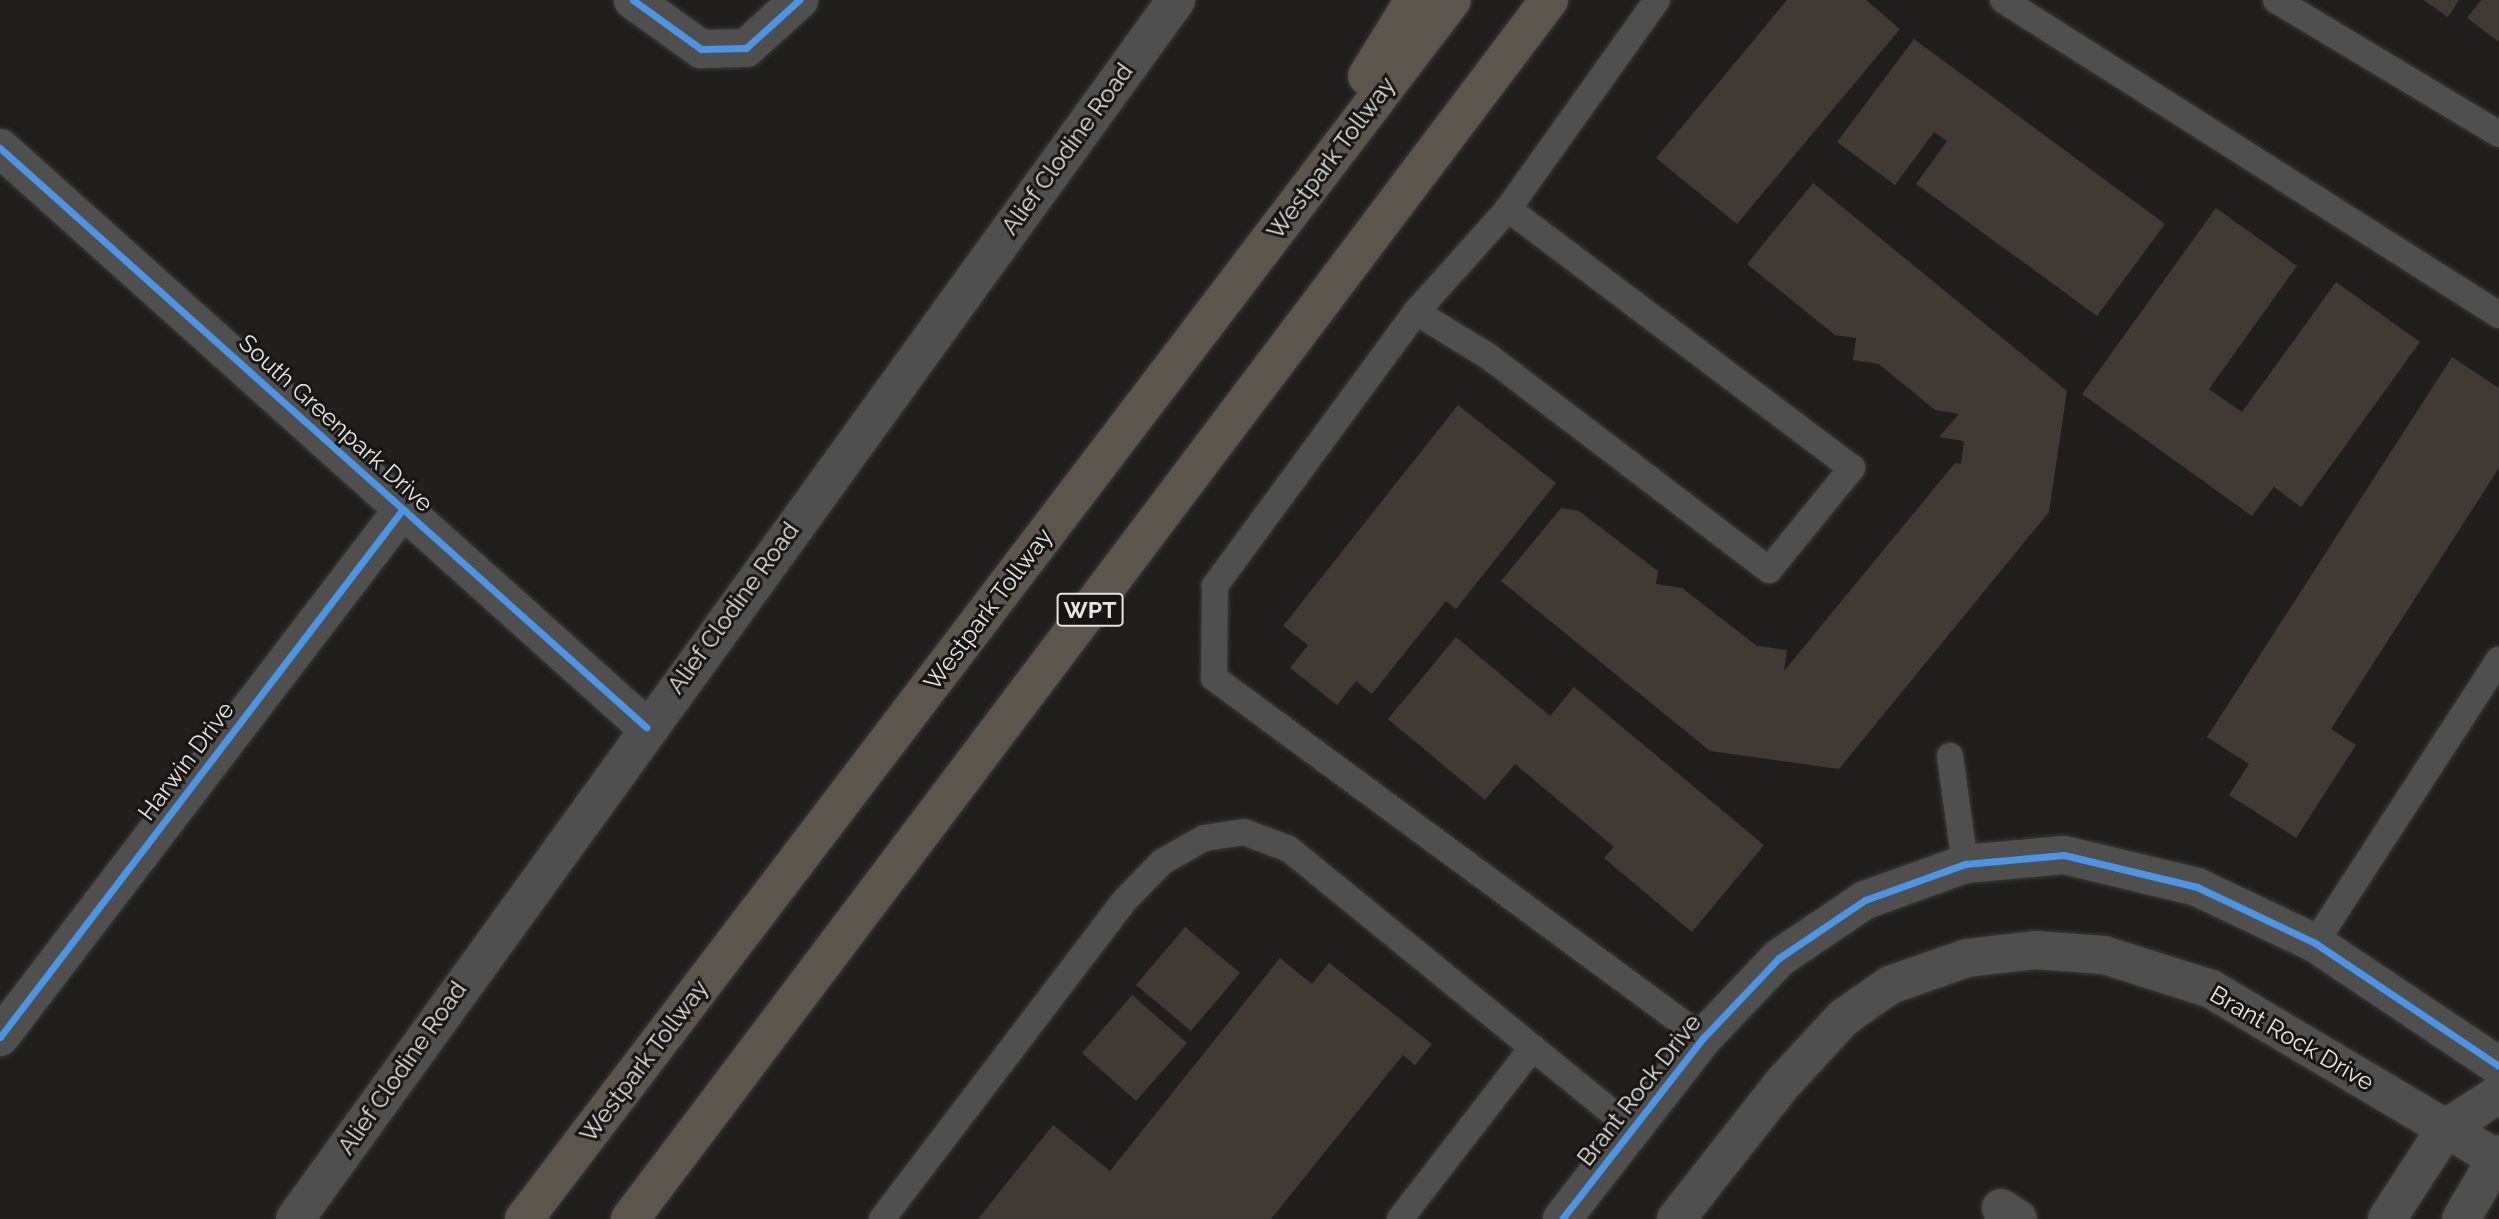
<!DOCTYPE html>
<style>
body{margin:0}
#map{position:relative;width:2499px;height:1219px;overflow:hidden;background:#201f1e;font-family:Raleway,sans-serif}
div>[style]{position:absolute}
.building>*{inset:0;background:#413934}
.roads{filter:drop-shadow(0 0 2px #3a3938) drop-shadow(0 0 2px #3a3938)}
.lane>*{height:26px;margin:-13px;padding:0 13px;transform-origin:13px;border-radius:13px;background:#504f4f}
.street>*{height:38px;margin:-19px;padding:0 19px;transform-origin:19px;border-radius:19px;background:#504f4f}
.secondary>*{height:38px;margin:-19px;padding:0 19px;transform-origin:19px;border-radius:19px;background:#504f4f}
.highway>*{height:38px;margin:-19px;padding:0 19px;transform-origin:19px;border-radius:19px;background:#5c554e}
.cycleway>*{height:7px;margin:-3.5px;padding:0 3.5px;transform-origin:3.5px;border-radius:3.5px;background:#4d94e3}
span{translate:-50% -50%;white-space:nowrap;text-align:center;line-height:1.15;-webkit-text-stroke:6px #181614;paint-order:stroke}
.shield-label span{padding:2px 5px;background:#181614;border:2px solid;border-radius:5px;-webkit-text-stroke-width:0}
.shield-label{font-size:23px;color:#e6e5e3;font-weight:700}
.street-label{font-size:24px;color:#e6e5e3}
</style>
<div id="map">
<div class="building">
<i style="clip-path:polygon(1787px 0,1866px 0,1900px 29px,1737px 224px,1656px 158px)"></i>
<i style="clip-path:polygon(2423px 0,2459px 0,2448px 17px)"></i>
<i style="clip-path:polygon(2481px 0,2499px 0,2499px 42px,2467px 18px)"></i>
<i style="clip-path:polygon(1914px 39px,2165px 224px,2097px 316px,1916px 184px,1947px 141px,1934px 132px,1895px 185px,1837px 142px)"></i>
<i style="clip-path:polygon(1813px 183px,2067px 391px,2049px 512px,1839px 769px,1710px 751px,1501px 581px,1561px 508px,1579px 511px,1658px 571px,1656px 584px,1682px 588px,1757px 646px,1787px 650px,1784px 671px,1955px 463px,1961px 464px,1964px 441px,1939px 437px,1959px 414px,1935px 410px,1879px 364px,1853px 360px,1856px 338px,1835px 335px,1747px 264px)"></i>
<i style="clip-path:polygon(2216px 208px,2297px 266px,2209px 389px,2242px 412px,2336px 282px,2420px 342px,2301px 507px,2274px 487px,2252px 516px,2082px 394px)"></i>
<i style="clip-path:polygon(2452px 357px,2499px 388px,2499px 468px,2331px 729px,2356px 745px,2296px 838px,2229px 795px,2249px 764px,2207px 737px)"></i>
<i style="clip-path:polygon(1458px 405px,1556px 483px,1456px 609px,1446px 601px,1372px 694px,1356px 681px,1337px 705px,1290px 668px,1308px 645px,1283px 626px)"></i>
<i style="clip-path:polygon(1456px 637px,1550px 716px,1574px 687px,1764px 845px,1692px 932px,1604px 858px,1614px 847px,1515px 764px,1485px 800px,1388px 719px)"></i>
<i style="clip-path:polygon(1185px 927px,1240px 973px,1191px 1031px,1136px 985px)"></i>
<i style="clip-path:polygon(1280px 958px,1312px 984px,1329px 963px,1432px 1044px,1415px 1065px,1403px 1055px,1271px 1219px,978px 1219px,1053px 1125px,1110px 1171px)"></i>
<i style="clip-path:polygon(1132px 995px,1187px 1043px,1136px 1101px,1082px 1053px)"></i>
</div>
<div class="roads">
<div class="lane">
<i style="left:1657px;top:0;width:257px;rotate:125.5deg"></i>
<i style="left:1508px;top:209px;width:138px;rotate:131.8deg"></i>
<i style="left:1416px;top:312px;width:340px;rotate:126.3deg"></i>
<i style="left:1215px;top:586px;width:92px;rotate:90.6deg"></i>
<i style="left:1214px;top:678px;width:607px;rotate:36.36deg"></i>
<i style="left:2003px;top:0;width:588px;rotate:32.42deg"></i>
<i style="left:2276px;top:0;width:260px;rotate:31deg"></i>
<i style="left:1416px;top:312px;width:84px;rotate:31.4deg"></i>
<i style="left:1488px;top:356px;width:353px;rotate:37.3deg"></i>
<i style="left:1769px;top:570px;width:132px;rotate:-50.9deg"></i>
<i style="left:1852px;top:468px;width:431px;rotate:-143deg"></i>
<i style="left:1950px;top:756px;width:109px;rotate:82.1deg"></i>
<i style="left:2315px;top:943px;width:338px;rotate:-57deg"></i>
<i style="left:882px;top:1219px;width:400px;rotate:-52.7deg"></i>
<i style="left:1124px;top:901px;width:54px;rotate:-45.7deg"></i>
<i style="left:1162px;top:862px;width:48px;rotate:-29.7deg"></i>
<i style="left:1204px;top:838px;width:40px;rotate:-8.5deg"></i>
<i style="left:1244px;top:832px;width:48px;rotate:20.7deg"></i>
<i style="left:1289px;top:849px;width:443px;rotate:39.2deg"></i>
<i style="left:1400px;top:1219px;width:217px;rotate:-52.3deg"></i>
</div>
<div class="street">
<i style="left:633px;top:0;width:84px;rotate:35.8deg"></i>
<i style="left:701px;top:49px;width:45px;rotate:-1.3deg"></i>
<i style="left:746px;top:48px;width:72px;rotate:-42.2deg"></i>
<i style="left:0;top:148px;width:868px;rotate:41.87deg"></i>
<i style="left:0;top:1037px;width:664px;rotate:-52.65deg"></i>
<i style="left:2001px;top:1208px;width:20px;rotate:33deg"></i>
<i style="left:2387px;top:1219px;width:108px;rotate:-57deg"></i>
<i style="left:2446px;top:1128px;width:63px;rotate:-32.7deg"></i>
<i style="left:2461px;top:1219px;width:75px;rotate:-59.7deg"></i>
</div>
<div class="secondary">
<i style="left:295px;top:1219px;width:1504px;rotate:-54.14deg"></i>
<i style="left:1562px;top:1219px;width:229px;rotate:-52.1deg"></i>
<i style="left:1703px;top:1038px;width:110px;rotate:-46.5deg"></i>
<i style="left:1779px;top:958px;width:104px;rotate:-34deg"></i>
<i style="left:1865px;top:900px;width:106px;rotate:-19.8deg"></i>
<i style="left:1965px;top:864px;width:99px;rotate:-5.2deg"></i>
<i style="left:2064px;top:855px;width:137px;rotate:13.5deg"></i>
<i style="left:2197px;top:887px;width:131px;rotate:25.4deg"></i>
<i style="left:2315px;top:943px;width:221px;rotate:33.8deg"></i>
<i style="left:1676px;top:1219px;width:174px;rotate:-51.8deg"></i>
<i style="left:1784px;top:1082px;width:87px;rotate:-47.3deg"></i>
<i style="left:1843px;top:1018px;width:57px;rotate:-35.1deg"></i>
<i style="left:1890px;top:985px;width:82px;rotate:-19.3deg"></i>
<i style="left:1967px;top:958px;width:68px;rotate:-6.7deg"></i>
<i style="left:2035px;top:950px;width:69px;rotate:4.1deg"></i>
<i style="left:2104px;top:955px;width:112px;rotate:17.6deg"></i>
<i style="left:2211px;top:989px;width:335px;rotate:30.7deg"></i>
</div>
<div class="highway">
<i style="left:1367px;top:76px;width:89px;rotate:-58.3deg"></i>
<i style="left:524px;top:1219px;width:1532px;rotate:-52.72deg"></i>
<i style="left:630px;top:1219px;width:1527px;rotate:-52.99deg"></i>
</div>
</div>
<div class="cycleway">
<i style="left:633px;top:0;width:84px;rotate:35.8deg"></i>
<i style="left:701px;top:49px;width:45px;rotate:-1.3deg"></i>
<i style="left:746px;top:48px;width:72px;rotate:-42.2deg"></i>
<i style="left:0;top:148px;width:868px;rotate:41.87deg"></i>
<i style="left:0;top:1037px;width:664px;rotate:-52.65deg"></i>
<i style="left:1562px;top:1219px;width:229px;rotate:-52.1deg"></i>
<i style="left:1703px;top:1038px;width:110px;rotate:-46.5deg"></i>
<i style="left:1779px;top:958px;width:104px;rotate:-34deg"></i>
<i style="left:1865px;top:900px;width:106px;rotate:-19.8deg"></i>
<i style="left:1965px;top:864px;width:99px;rotate:-5.2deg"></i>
<i style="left:2064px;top:855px;width:137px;rotate:13.5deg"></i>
<i style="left:2197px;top:887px;width:131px;rotate:25.4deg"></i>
<i style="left:2315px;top:943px;width:221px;rotate:33.8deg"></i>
</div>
<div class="shield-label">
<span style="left:1090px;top:610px">WPT</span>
</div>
<div class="street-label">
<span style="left:1067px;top:149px;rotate:-54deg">Alief Clodine Road</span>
<span style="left:1331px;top:158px;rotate:-53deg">Westpark Tollway</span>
<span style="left:336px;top:423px;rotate:42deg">South Greenpark Drive</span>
<span style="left:733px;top:608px;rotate:-54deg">Alief Clodine Road</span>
<span style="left:988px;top:609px;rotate:-53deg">Westpark Tollway</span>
<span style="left:186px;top:761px;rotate:-53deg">Harwin Drive</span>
<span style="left:2292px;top:1038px;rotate:30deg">Brant Rock Drive</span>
<span style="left:644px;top:1061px;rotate:-53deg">Westpark Tollway</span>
<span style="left:402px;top:1068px;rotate:-55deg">Alief Clodine Road</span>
<span style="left:1639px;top:1090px;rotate:-52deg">Brant Rock Drive</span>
</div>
</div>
